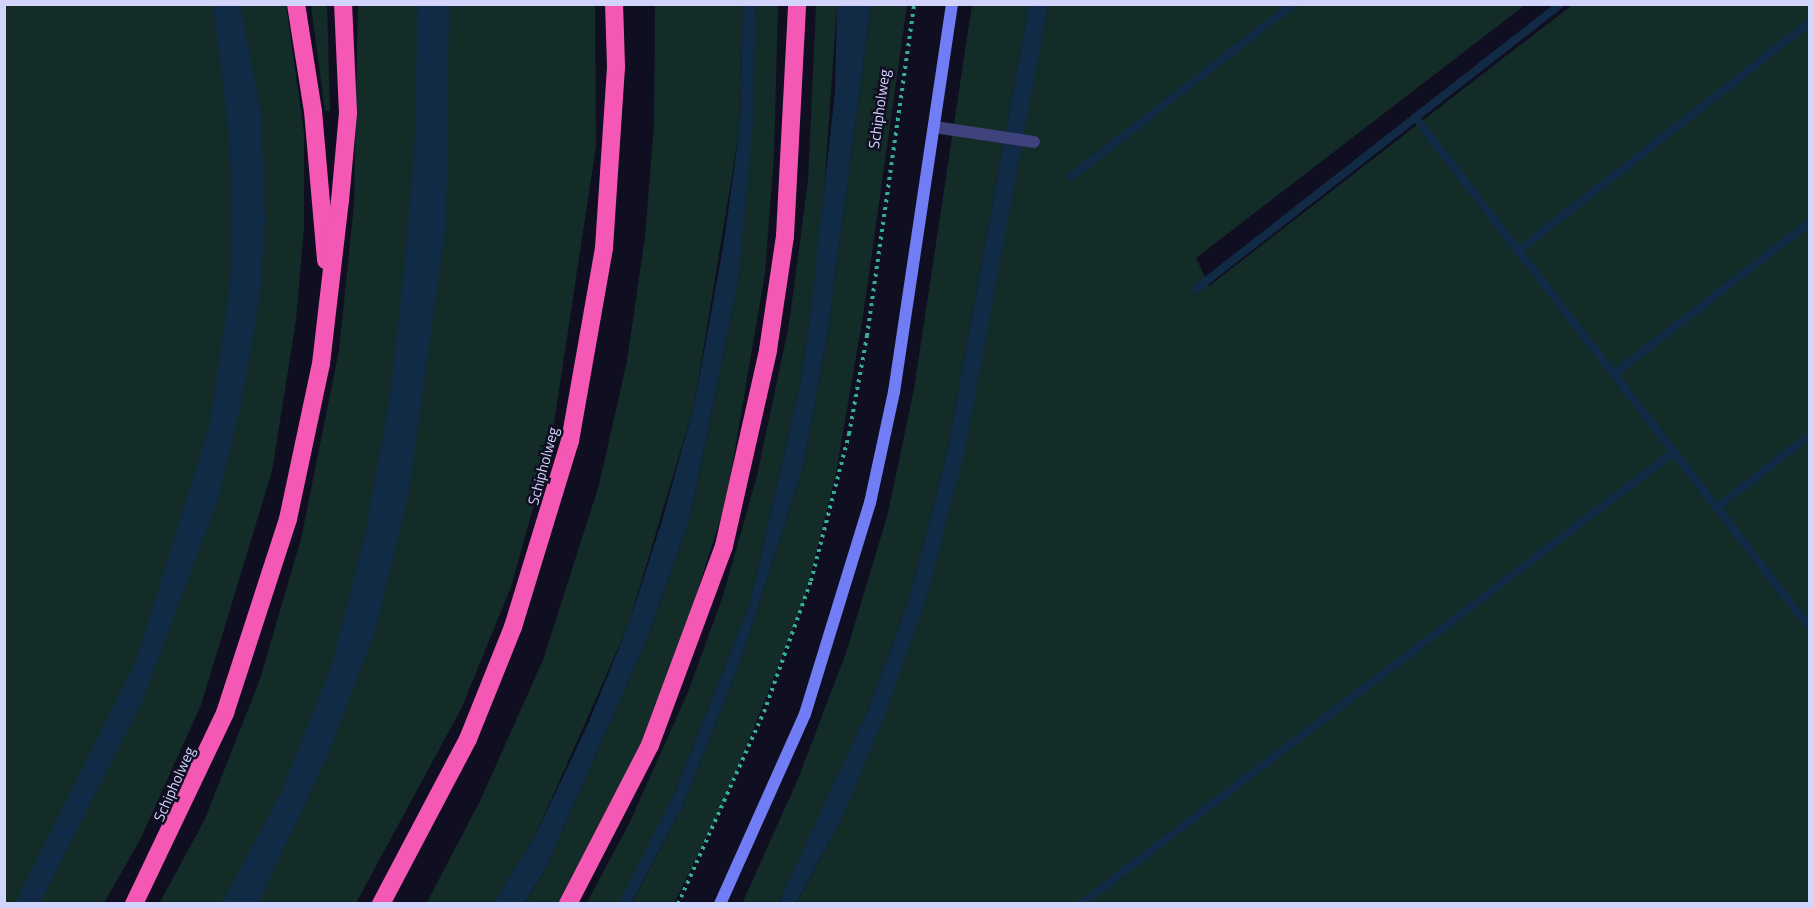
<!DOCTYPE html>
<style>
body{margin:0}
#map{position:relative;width:1814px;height:908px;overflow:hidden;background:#100f22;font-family:"Titillium Web",sans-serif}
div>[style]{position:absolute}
.green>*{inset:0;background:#132c28}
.water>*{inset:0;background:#112a45}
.stream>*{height:8px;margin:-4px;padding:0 4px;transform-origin:4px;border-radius:4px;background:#112a45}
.path>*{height:4px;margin-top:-2px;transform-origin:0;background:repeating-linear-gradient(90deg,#37ad98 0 3px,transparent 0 7.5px)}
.lane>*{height:12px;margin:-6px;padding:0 6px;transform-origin:6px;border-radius:6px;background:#3e437e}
.secondary>*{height:12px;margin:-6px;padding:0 6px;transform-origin:6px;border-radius:6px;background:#717df5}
.highway>*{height:18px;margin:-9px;padding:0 9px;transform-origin:9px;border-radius:9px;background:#f457b4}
span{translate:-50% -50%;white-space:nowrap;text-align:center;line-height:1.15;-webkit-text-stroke:5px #100f22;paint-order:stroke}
.street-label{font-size:15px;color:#d3d4fc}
.frame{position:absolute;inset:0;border:6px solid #d3d4fc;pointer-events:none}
</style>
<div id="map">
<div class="green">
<i style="clip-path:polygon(4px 5px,286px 5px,304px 133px,304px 227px,296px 320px,272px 471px,201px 705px,141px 838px,104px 903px,5px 903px)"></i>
<i style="clip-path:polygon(311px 5px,327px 5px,330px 111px,325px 111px)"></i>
<i style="clip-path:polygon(358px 5px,595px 5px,596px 146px,551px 443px,511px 587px,462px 707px,356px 903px,159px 904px,205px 819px,260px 679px,301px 539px,339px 350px,354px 204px)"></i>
<i style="clip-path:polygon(655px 5px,743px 5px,740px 127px,694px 406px,628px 626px,536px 834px,494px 903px,426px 904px,480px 801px,543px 660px,599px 485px,627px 361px,645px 237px,654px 125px)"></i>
<i style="clip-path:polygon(756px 5px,778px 5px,774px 155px,765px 273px,726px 502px,662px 700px,615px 806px,561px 903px,524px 904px,545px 870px,647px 639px,690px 518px,738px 282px)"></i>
<i style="clip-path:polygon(816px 5px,837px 5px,820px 250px,801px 380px,750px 603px,675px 792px,626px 892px,619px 903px,586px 904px,629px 824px,688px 692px,723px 596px,757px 476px,789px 324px,808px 181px)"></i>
<i style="clip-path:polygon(871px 5px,907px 5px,863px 316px,836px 473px,804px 601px,725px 801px,674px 903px,631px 904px,682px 808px,741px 660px,803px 467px,827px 337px)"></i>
<i style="clip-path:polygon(972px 5px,1029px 5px,947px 453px,909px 599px,869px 708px,826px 805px,778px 903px,742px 904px,798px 779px,846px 653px,888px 513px,914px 389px)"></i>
<i style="clip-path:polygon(1048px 5px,1525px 5px,1196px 258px,1209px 286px,1572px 5px,1809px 5px,1809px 903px,796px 904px,840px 822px,925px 602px)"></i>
</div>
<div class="water">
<i style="clip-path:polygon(213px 5px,240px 5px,261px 112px,265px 219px,260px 296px,241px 403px,217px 502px,142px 702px,40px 903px,15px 903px,136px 661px,210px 424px,230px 288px,232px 210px,229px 134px)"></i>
<i style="clip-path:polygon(418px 5px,449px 5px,446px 223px,409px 491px,375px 631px,328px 755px,258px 903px,222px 903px,281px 793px,331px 668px,364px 540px,389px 404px,404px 272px,414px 156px)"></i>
<i style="clip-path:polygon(743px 5px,756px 5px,755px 35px,753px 123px,738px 282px,690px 518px,647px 639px,545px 870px,524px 903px,494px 903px,536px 834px,588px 724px,628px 626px,662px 521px,694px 406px,723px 248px,740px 127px)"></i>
<i style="clip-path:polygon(837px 5px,871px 5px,827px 337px,803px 467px,741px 660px,682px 808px,631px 903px,619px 903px,675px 792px,750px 603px,801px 380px,810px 318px,835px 92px)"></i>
<i style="clip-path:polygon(1029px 5px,1048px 5px,964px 455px,925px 602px,884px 718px,840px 822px,796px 903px,778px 904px,869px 708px,909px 599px,947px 453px)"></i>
</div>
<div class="stream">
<i style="left:1415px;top:117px;width:646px;rotate:52.3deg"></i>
<i style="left:1071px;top:177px;width:281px;rotate:-37.9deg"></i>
<i style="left:1518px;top:251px;width:371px;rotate:-38.1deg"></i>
<i style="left:1196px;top:289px;width:463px;rotate:-38deg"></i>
<i style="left:1614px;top:374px;width:248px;rotate:-37.8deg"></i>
<i style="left:1716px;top:508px;width:119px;rotate:-37.8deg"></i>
<i style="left:1081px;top:904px;width:746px;rotate:-37.32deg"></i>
</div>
<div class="path">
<i style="left:678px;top:904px;width:210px;rotate:-65.9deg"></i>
<i style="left:764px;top:712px;width:139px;rotate:-70.3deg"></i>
<i style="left:811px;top:581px;width:152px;rotate:-75.5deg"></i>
<i style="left:849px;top:434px;width:100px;rotate:-79.6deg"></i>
<i style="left:867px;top:336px;width:335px;rotate:-81.9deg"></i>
</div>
<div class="lane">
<i style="left:934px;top:127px;width:101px;rotate:8.5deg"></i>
</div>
<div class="secondary">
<i style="left:720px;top:904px;width:208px;rotate:-65.9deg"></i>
<i style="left:805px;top:714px;width:221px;rotate:-72.9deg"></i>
<i style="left:870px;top:503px;width:114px;rotate:-77.8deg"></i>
<i style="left:894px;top:392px;width:392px;rotate:-81.5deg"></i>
</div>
<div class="highway">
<i style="left:296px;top:4px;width:108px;rotate:81deg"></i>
<i style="left:313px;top:111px;width:150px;rotate:85deg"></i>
<i style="left:134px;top:904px;width:212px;rotate:-64.5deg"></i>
<i style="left:225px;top:713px;width:204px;rotate:-72deg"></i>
<i style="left:288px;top:519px;width:158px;rotate:-78deg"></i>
<i style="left:321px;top:364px;width:164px;rotate:-83.4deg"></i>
<i style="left:340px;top:201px;width:88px;rotate:-84.8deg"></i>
<i style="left:348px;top:113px;width:109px;rotate:-92.6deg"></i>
<i style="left:381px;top:904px;width:187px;rotate:-62.2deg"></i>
<i style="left:468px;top:739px;width:121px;rotate:-68.1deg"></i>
<i style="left:513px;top:627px;width:195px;rotate:-73deg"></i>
<i style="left:570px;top:441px;width:196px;rotate:-80deg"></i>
<i style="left:604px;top:248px;width:182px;rotate:-86.2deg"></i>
<i style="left:616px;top:66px;width:62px;rotate:-91.8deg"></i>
<i style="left:568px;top:904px;width:179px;rotate:-62.7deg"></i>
<i style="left:650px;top:745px;width:212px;rotate:-69.6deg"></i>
<i style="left:724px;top:546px;width:201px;rotate:-77.3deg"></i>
<i style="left:768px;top:350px;width:115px;rotate:-81.5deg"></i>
<i style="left:785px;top:236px;width:232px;rotate:-87deg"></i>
</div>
<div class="street-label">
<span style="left:879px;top:109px;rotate:-82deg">Schipholweg</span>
<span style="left:543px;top:466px;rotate:-75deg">Schipholweg</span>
<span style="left:174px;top:784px;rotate:-66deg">Schipholweg</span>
</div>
<div class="frame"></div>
</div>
